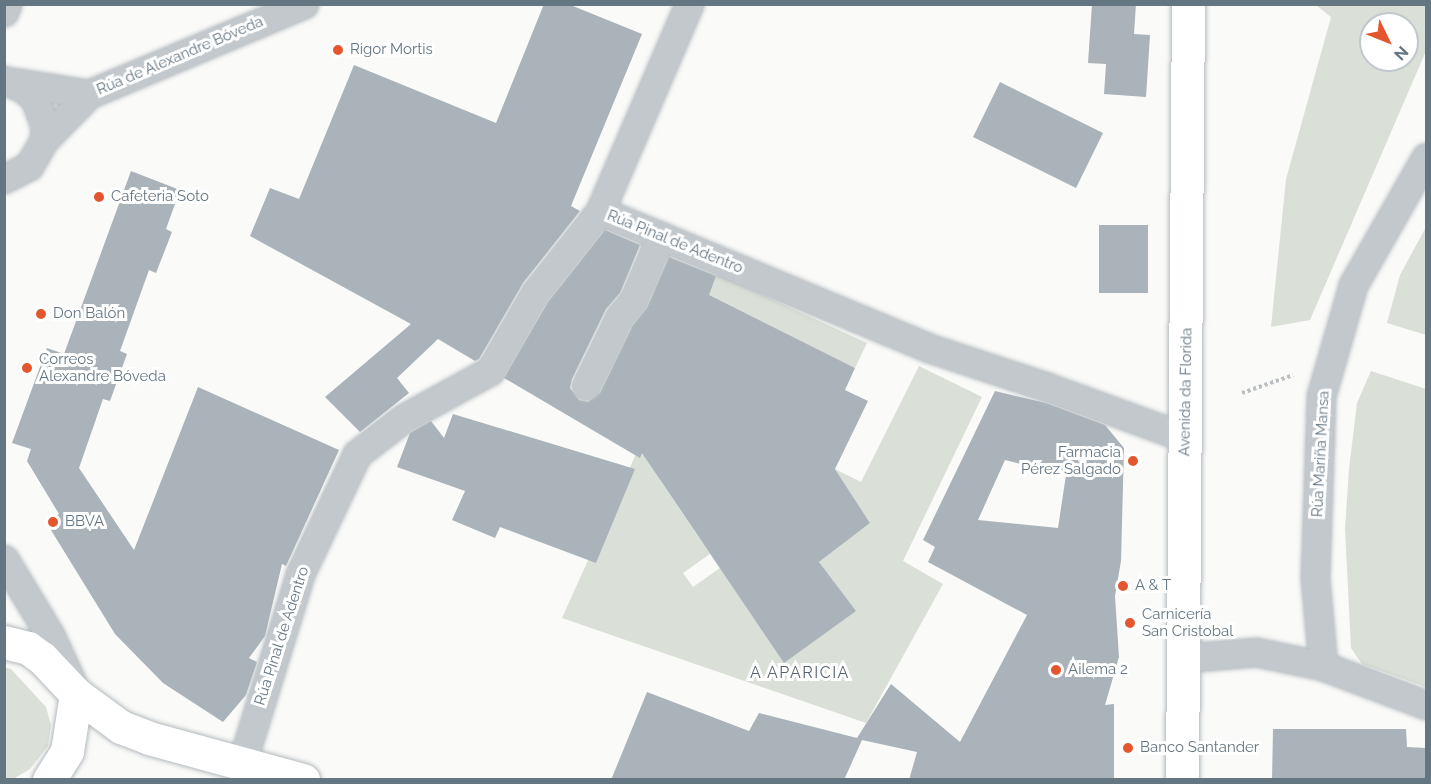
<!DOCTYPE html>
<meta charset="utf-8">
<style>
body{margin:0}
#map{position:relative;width:1431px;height:784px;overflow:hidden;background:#fafaf8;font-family:Raleway,sans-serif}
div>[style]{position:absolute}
.green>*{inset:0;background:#dadfd7}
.building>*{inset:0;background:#aab3b9}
.path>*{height:4px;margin-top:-2px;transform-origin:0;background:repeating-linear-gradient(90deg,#bbbfc2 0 3px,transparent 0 6px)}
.roads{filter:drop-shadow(0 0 2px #b3babf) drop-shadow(0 0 2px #b3babf)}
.street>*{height:27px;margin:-13.5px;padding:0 13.5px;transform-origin:13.5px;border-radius:13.5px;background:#c3c8cc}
.secondary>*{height:33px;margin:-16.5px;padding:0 16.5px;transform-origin:16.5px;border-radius:16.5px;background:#fff}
.dots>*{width:16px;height:16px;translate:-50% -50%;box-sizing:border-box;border:3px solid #fff;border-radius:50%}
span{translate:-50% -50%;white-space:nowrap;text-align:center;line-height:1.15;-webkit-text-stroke:6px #fff;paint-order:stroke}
.poi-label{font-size:15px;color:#657683}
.left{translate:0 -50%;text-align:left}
.right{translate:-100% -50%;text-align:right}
.street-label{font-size:15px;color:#657683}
.neighbourhood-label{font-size:16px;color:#57646e;letter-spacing:1.5px}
.frame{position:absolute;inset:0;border:6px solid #657683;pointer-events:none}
.north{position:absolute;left:1359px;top:12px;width:60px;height:60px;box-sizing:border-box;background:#fff;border:2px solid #c1c8cd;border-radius:50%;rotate:133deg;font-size:16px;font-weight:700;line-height:24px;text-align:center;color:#657683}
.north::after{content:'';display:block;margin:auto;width:21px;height:27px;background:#e4572e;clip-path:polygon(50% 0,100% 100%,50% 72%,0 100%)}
</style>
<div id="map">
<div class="green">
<i style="clip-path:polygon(evenodd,1316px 5px,1426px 5px,1426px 51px,1310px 320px,1271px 327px,1286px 179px,1331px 17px,1316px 5px,1371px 24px,1407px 24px,1407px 60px,1371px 60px,1371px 24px)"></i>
<i style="clip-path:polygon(1426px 227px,1426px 335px,1387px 323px,1400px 275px)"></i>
<i style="clip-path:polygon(717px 274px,867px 343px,855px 368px,744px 313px,660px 480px,710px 554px,683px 573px,693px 587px,720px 568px,784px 662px,855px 611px,819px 562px,870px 523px,835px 469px,861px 482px,919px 366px,982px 397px,903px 561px,943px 584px,866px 723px,562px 618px)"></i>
<i style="clip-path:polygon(1371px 371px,1426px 389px,1426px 687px,1362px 664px,1351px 648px,1345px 529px,1349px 469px,1357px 403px)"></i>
<i style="clip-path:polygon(4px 667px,11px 669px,46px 707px,51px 725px,48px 746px,30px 769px,13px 779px,5px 779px)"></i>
</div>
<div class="building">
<i style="clip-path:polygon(544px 4px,568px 4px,642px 34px,571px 206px,580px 211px,523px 283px,479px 359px,475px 361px,438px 339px,397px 378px,409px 393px,360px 432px,325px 397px,411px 324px,250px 236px,270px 188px,299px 199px,354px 65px,496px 123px)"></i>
<i style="clip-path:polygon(1092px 4px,1136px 4px,1134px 34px,1150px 35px,1146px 97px,1104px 94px,1106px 64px,1088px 63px)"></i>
<i style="clip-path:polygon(1000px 82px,1103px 133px,1076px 188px,973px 137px)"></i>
<i style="clip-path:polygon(131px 171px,180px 190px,166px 229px,172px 232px,156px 273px,149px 270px,120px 351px,127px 354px,110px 401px,103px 399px,79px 468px,134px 550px,198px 387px,339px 450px,286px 566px,282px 564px,265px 636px,249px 658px,257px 662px,246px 695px,223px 722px,163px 683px,115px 634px,46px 522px,59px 514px,27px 461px,31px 449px,12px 443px,47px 348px,64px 354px)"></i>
<i style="clip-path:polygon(1099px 225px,1148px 225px,1148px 293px,1099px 293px)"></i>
<i style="clip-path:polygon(605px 230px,640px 245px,620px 293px,606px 309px,572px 379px,570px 388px,579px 400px,588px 402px,600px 393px,633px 325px,647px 308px,669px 257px,716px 276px,709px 295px,855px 368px,845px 390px,868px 401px,835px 469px,870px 523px,819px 562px,856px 611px,784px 663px,642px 453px,640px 458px,504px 378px,548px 302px)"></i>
<i style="clip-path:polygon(evenodd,995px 391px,1046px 403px,1105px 425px,1124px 448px,1121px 561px,1115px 596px,1119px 657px,1105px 705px,1114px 704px,1114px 780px,909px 780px,917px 752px,862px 740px,844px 780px,611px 780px,647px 692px,749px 731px,759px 713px,857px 738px,891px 684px,960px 742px,1027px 615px,928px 562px,935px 547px,923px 540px,995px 391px,1005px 460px,1066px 475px,1058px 528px,978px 520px,1005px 460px)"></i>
<i style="clip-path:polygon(453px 414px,635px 469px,596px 563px,500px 527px,495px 538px,452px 520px,465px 491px,397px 467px,410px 433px,431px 421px,444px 438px)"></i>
<i style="clip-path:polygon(1273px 729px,1406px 729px,1407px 747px,1426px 748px,1426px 780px,1272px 780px)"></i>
</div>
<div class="path">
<i style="left:1242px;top:393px;width:54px;rotate:-19.4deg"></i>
</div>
<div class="roads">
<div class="street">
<i style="left:4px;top:12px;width:9px;rotate:-69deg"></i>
<i style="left:4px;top:80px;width:22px;rotate:24deg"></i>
<i style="left:24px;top:89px;width:15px;rotate:42deg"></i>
<i style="left:35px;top:99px;width:29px;rotate:70deg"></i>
<i style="left:45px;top:126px;width:14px;rotate:94deg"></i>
<i style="left:44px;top:140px;width:30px;rotate:120deg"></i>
<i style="left:29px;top:166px;width:28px;rotate:153deg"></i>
<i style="left:13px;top:82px;width:77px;rotate:9deg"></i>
<i style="left:44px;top:140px;width:64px;rotate:-45.6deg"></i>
<i style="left:89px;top:94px;width:233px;rotate:-22.7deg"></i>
<i style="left:600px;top:211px;width:356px;rotate:22.6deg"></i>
<i style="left:929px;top:348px;width:124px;rotate:18.3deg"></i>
<i style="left:1047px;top:387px;width:148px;rotate:20.1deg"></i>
<i style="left:586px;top:386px;width:78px;rotate:-64.1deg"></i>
<i style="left:620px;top:316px;width:20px;rotate:-49deg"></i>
<i style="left:633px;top:301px;width:71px;rotate:-66.7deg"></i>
<i style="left:4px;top:559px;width:89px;rotate:58.8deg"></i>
<i style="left:50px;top:635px;width:55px;rotate:65.3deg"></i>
<i style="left:1184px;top:658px;width:72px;rotate:-4.8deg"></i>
<i style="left:1256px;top:652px;width:68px;rotate:11.8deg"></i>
<i style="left:1323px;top:666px;width:110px;rotate:20.7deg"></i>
<i style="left:1323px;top:666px;width:88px;rotate:-95.2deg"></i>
<i style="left:1315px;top:578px;width:182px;rotate:-88.1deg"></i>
<i style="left:1321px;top:396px;width:116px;rotate:-73.9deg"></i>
<i style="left:1353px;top:285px;width:147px;rotate:-60.3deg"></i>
<i style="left:242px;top:763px;width:198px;rotate:-72.9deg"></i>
<i style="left:300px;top:574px;width:133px;rotate:-64.6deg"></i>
<i style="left:357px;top:454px;width:59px;rotate:-37.5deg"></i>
<i style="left:404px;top:418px;width:98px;rotate:-28.7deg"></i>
<i style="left:490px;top:371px;width:90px;rotate:-60deg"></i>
<i style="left:535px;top:293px;width:105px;rotate:-51.6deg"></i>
<i style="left:600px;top:211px;width:225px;rotate:-66.7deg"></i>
</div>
<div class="secondary">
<i style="left:4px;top:642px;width:25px;rotate:14deg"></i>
<i style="left:28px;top:648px;width:17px;rotate:36deg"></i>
<i style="left:42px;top:658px;width:50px;rotate:46.6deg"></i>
<i style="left:76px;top:694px;width:56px;rotate:36.3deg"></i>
<i style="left:121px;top:727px;width:30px;rotate:21deg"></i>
<i style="left:149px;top:738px;width:160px;rotate:15.3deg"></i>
<i style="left:49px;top:780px;width:34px;rotate:-58deg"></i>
<i style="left:67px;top:751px;width:58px;rotate:-81deg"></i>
<i style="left:1182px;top:780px;width:776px;rotate:-89.56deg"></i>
</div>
</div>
<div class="dots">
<i style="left:338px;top:50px;background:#e4572e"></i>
<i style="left:99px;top:197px;background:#e4572e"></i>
<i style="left:41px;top:314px;background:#e4572e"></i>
<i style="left:27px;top:368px;background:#e4572e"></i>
<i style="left:1133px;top:461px;background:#e4572e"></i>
<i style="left:53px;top:522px;background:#e4572e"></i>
<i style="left:1123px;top:586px;background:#e4572e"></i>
<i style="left:1130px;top:623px;background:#e4572e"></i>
<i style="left:1056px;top:670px;background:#e4572e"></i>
<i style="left:1128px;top:748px;background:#e4572e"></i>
</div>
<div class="poi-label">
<span class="left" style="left:350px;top:50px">Rigor Mortis</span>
<span class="left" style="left:111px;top:197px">Cafeteria Soto</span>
<span class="left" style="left:53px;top:314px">Don Balón</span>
<span class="left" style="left:39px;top:368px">Correos<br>Alexandre Bóveda</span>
<span class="right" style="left:1121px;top:461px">Farmacia<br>Pérez Salgado</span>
<span class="left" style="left:65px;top:522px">BBVA</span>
<span class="left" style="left:1135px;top:586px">A &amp; T</span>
<span class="left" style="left:1142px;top:623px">Carnicería<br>San Cristobal</span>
<span class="left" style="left:1068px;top:670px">Ailema 2</span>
<span class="left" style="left:1140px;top:748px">Banco Santander</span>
</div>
<div class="street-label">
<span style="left:180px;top:56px;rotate:-23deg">Rúa de Alexandre Bóveda</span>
<span style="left:675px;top:242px;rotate:22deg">Rúa Pinal de Adentro</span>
<span style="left:1186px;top:392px;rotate:-89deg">Avenida da Florida</span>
<span style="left:1321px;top:454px;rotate:-87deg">Rúa Mariña Mansa</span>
<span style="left:282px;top:636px;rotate:-72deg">Rúa Pinal de Adentro</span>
</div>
<div class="neighbourhood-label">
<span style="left:800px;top:673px">A APARICIA</span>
</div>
<div class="frame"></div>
<div class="north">N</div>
</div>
